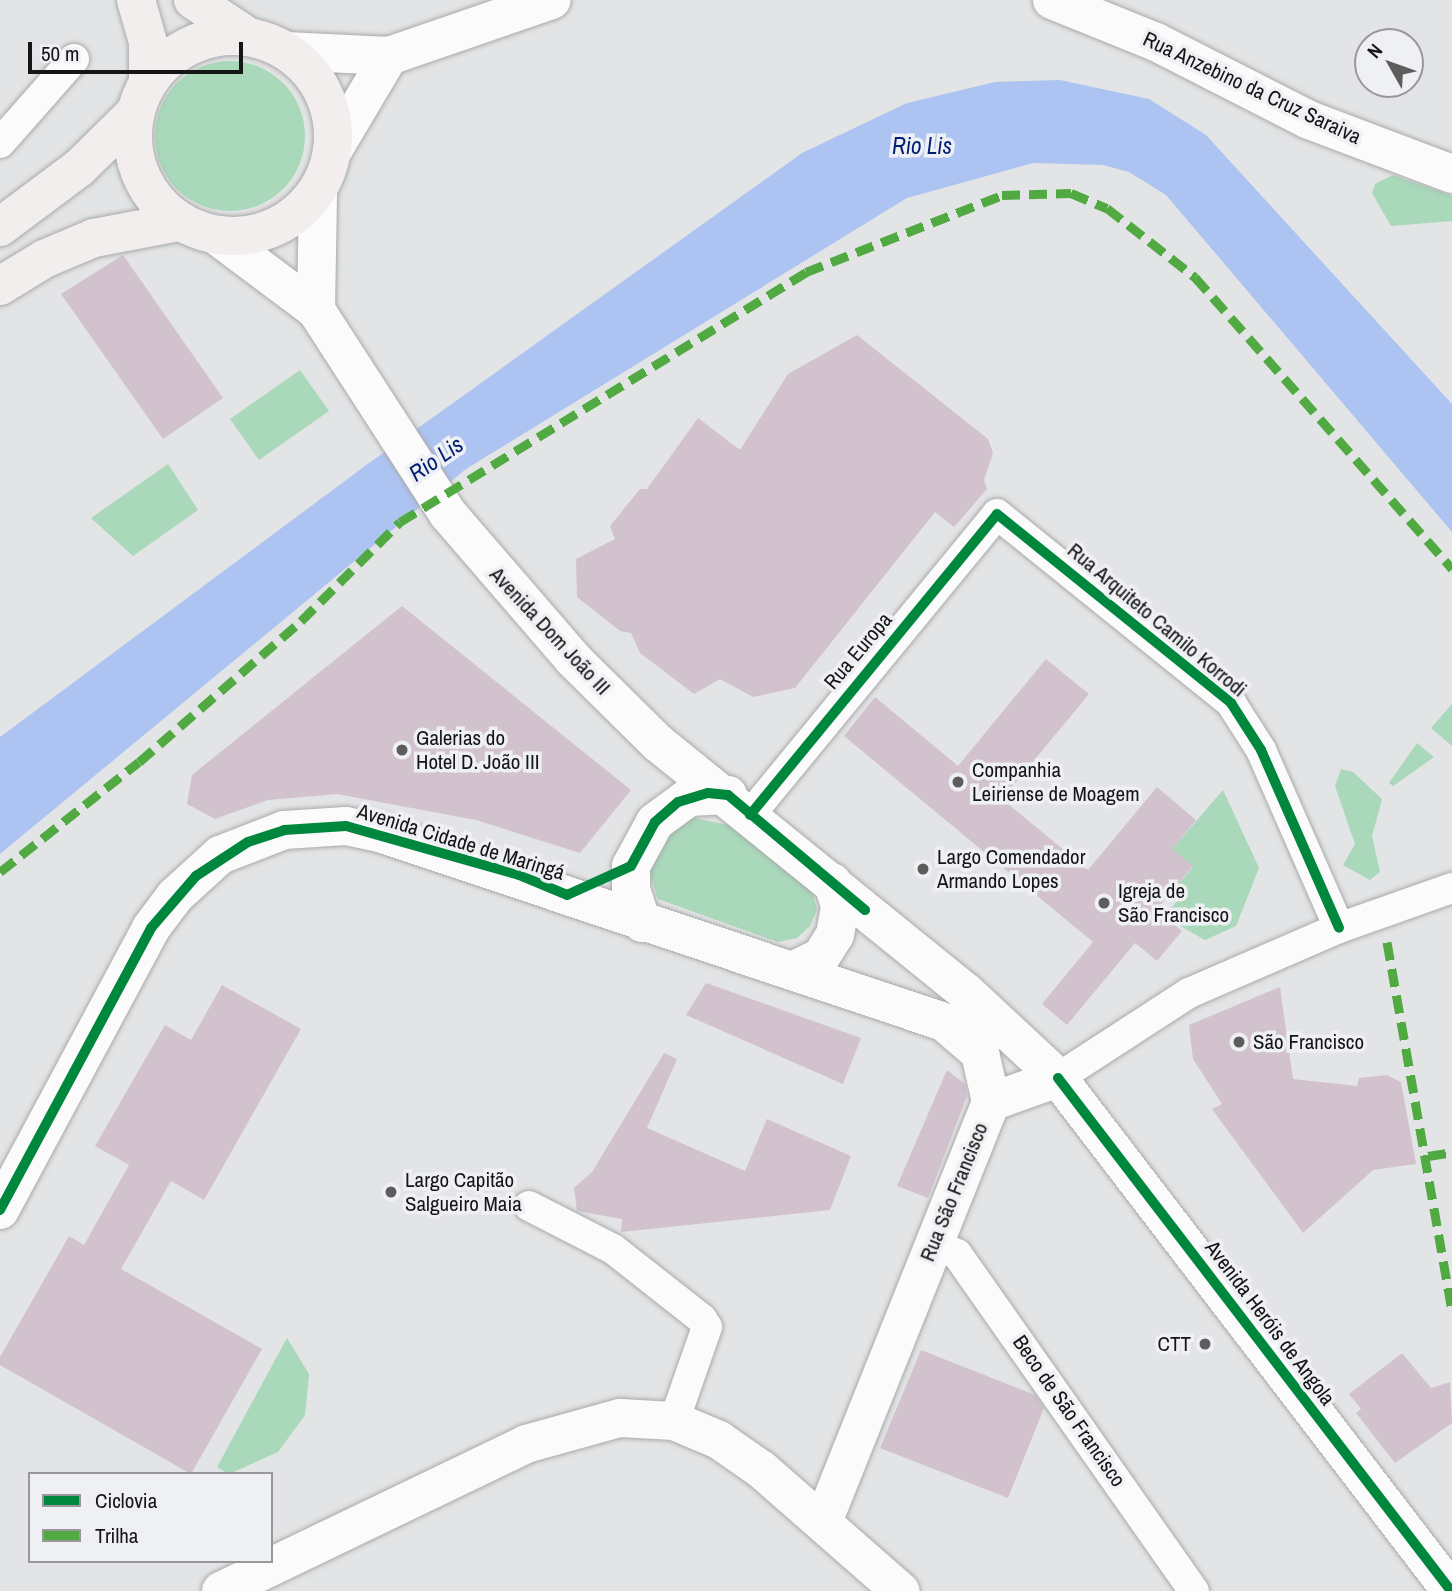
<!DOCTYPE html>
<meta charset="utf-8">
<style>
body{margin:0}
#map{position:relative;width:1452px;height:1591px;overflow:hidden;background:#e3e4e5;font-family:"Archivo Narrow",sans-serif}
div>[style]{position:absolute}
.green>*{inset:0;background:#a9d8ba}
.round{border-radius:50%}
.water>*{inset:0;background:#adc4f2}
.building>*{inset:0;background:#d2c2ce}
.roads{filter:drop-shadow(0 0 2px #a9aaab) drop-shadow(0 0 2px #a9aaab)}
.street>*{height:30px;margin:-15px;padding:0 15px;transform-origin:15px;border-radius:15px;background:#fbfbfb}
.secondary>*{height:38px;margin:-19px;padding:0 19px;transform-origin:19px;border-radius:19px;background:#fbfbfb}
.primary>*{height:38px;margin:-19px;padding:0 19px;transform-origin:19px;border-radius:19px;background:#f3eeee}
.primary>.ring{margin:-19px;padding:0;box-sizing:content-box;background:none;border:38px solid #f3eeee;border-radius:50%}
.quiet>*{height:9px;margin-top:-4.5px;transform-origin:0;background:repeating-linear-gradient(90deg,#51a942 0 18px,transparent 0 27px)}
.cycleway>*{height:10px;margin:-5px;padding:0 5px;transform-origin:5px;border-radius:5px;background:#00873e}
.dots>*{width:19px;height:19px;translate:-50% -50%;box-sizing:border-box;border:4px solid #eff0f3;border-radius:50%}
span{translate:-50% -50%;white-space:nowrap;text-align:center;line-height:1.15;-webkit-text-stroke:7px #eff0f3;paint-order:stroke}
.street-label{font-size:21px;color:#151516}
.poi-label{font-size:21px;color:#151516}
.left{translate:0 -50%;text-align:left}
.right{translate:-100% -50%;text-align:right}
.water-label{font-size:23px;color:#001e77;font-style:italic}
.legend{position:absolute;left:28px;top:1472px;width:245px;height:91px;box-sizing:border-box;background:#eff0f3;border:2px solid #98989b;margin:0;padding:9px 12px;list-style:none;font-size:21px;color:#151516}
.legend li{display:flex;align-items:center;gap:14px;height:35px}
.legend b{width:35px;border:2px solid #98989b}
.north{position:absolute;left:1354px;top:28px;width:70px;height:70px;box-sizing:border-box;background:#eff0f3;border:2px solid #98989b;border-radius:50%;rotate:310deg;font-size:19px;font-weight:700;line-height:28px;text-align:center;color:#151516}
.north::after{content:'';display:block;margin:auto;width:24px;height:32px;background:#5d5d5e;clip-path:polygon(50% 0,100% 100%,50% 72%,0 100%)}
.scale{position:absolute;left:28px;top:42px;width:215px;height:32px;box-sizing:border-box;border:4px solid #151516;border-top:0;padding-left:9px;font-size:21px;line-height:24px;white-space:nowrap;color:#151516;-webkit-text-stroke:5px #eff0f3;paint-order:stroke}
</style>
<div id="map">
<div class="green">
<i class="round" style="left:155px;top:61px;width:150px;height:150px"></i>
<i style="clip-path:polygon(1393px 175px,1452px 196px,1452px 221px,1391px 226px,1372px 193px,1375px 184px)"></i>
<i style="clip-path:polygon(300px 370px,329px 411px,259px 460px,230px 419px)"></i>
<i style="clip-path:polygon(168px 464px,198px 510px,133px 556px,91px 518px)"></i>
<i style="clip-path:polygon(1452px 704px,1452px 746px,1431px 728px)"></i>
<i style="clip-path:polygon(1417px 743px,1434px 757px,1393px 786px,1389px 783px)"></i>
<i style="clip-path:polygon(1341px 769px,1353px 772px,1382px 799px,1372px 836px,1380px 872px,1370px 880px,1343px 865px,1355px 844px,1335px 786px)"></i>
<i style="clip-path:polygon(1223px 790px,1259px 868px,1236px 926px,1205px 940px,1164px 917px,1180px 897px,1172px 891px,1193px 867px,1172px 849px)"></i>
<i style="clip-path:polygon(694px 818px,728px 825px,811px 887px,817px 910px,810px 926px,797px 938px,778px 942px,658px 899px,648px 868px,677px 824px)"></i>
<i style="clip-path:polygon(287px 1338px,309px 1374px,305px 1415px,278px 1452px,229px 1474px,217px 1467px)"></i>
</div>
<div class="water">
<i style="clip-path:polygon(1060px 80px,1149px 99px,1206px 135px,1452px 404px,1452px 532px,1166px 195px,1129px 172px,1103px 165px,1033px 163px,907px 198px,466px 469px,0 854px,0 737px,365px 466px,802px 153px,907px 103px,995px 82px)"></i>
</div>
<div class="building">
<i style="clip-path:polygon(123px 255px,223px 398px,163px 439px,61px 294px)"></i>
<i style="clip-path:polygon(857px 335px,988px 439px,993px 453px,984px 480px,987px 489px,954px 527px,935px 512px,795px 688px,753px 697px,720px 679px,694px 694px,640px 653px,631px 633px,620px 631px,577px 597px,576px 559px,615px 539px,610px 526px,640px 489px,647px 489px,698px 418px,740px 450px,788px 374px)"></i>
<i style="clip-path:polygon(402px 606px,631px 790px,580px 853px,476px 820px,337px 794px,268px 800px,215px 819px,187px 804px,192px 775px)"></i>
<i style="clip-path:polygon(1046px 659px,1089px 694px,1002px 799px,1088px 870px,1157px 787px,1196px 820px,1172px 849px,1193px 866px,1156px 910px,1182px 931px,1157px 961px,1135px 943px,1067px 1025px,1042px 1004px,1093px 942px,844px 736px,875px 697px,958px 766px)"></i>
<i style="clip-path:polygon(706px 983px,861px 1038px,843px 1084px,686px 1015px)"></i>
<i style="clip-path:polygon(222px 985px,301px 1029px,204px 1200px,171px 1181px,121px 1269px,262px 1349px,191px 1474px,0 1365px,0 1357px,69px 1236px,84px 1245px,129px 1165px,95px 1146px,165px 1025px,191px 1040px)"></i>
<i style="clip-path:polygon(1280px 987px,1293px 1079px,1357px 1086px,1359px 1078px,1387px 1075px,1401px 1082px,1416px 1164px,1373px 1170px,1303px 1233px,1212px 1109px,1222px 1104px,1193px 1059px,1189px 1025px)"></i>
<i style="clip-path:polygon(664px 1053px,677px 1059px,647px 1128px,745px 1171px,767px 1119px,851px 1156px,830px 1210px,621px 1232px,622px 1219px,577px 1211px,574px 1188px,592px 1172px)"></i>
<i style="clip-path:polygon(947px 1070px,965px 1084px,967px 1096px,928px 1198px,897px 1186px)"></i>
<i style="clip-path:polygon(921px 1350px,1035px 1395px,1044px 1408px,1008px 1498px,880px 1448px)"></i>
<i style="clip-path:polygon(1402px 1353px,1431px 1388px,1450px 1382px,1452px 1423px,1395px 1463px,1356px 1413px,1361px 1409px,1349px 1394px)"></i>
</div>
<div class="roads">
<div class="street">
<i style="left:0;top:143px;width:112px;rotate:-48.6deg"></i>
<i style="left:750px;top:815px;width:389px;rotate:-50.6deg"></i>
<i style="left:997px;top:514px;width:301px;rotate:38.9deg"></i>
<i style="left:1231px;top:703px;width:56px;rotate:57.4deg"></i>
<i style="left:1261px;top:750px;width:194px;rotate:66.3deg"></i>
<i style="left:1058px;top:1078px;width:156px;rotate:-33deg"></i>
<i style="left:1189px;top:993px;width:163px;rotate:-23.4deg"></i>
<i style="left:1339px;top:928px;width:120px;rotate:-19.5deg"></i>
<i style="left:529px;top:1206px;width:94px;rotate:27.1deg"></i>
<i style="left:613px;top:1249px;width:113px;rotate:38.2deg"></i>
<i style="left:702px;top:1319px;width:9px;rotate:58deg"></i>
<i style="left:707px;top:1327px;width:100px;rotate:109.3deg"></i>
<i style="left:933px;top:1244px;width:26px;rotate:23deg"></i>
<i style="left:957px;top:1254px;width:412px;rotate:54.9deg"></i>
</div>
<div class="secondary">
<i style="left:1052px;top:0;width:112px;rotate:22deg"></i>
<i style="left:1156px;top:42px;width:172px;rotate:27deg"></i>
<i style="left:1309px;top:120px;width:153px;rotate:20.7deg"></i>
<i style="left:286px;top:51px;width:103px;rotate:2.8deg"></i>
<i style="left:389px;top:56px;width:172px;rotate:-19deg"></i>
<i style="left:332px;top:152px;width:112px;rotate:-59.3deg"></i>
<i style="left:217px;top:236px;width:124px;rotate:36.8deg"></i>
<i style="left:316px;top:310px;width:243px;rotate:57.1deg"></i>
<i style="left:448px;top:514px;width:191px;rotate:49.2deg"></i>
<i style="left:573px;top:659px;width:120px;rotate:44.7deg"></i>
<i style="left:658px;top:743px;width:397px;rotate:39deg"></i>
<i style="left:967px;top:993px;width:125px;rotate:43deg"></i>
<i style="left:1058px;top:1078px;width:646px;rotate:52.54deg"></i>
<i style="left:316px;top:310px;width:120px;rotate:-89deg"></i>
<i style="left:642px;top:923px;width:35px;rotate:-108deg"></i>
<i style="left:631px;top:890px;width:24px;rotate:-90deg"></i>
<i style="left:631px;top:866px;width:50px;rotate:-61.4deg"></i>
<i style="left:655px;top:822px;width:42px;rotate:-36.3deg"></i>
<i style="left:689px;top:797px;width:39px;rotate:-3deg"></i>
<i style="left:792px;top:971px;width:32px;rotate:-26deg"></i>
<i style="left:821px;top:957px;width:26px;rotate:-58deg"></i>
<i style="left:835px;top:935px;width:29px;rotate:-80deg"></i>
<i style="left:840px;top:906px;width:25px;rotate:-108deg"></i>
<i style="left:991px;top:1102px;width:71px;rotate:-19.7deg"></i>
<i style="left:0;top:1210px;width:320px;rotate:-61.8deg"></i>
<i style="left:151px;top:928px;width:40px;rotate:-53deg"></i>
<i style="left:175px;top:896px;width:61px;rotate:-42.3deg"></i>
<i style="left:220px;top:855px;width:69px;rotate:-21.3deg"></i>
<i style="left:284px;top:830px;width:62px;rotate:-3.7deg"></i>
<i style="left:346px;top:826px;width:38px;rotate:12deg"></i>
<i style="left:383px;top:834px;width:592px;rotate:18.53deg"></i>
<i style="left:944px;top:1022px;width:48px;rotate:40.7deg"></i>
<i style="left:980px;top:1053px;width:50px;rotate:77.3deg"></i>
<i style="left:991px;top:1102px;width:453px;rotate:111.8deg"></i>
<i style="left:221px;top:1591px;width:339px;rotate:-25.7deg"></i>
<i style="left:526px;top:1444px;width:98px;rotate:-15.5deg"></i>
<i style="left:620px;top:1418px;width:54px;rotate:3.2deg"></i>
<i style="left:674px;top:1421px;width:49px;rotate:22.9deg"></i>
<i style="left:719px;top:1440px;width:52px;rotate:34.9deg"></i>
<i style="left:762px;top:1470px;width:184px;rotate:41.2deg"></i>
</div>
<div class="primary">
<i style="left:136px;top:0;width:44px;rotate:74.1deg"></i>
<i style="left:148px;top:42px;width:41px;rotate:90deg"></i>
<i style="left:193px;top:0;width:67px;rotate:33.5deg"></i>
<i class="ring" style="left:133px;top:36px;width:162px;height:162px"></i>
<i style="left:0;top:227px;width:99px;rotate:-36.8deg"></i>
<i style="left:79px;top:168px;width:78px;rotate:-44.5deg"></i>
<i style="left:0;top:286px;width:52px;rotate:-31.5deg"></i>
<i style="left:44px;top:259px;width:54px;rotate:-22.8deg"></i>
<i style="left:94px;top:238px;width:86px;rotate:-10.7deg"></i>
</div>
</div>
<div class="quiet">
<i style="left:0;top:872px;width:177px;rotate:-38.4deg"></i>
<i style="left:139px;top:762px;width:215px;rotate:-41deg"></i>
<i style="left:301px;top:621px;width:140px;rotate:-45deg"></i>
<i style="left:400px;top:522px;width:477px;rotate:-31.6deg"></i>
<i style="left:806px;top:272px;width:211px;rotate:-21.4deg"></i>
<i style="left:1002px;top:195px;width:69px;rotate:-1.7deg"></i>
<i style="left:1071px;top:193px;width:39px;rotate:23deg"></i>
<i style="left:1107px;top:208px;width:112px;rotate:38.1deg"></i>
<i style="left:1195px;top:277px;width:389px;rotate:48.6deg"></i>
<i style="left:1387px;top:942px;width:375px;rotate:80deg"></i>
<i style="left:1428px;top:1156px;width:24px;rotate:-9deg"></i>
</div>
<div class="cycleway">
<i style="left:750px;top:815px;width:389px;rotate:-50.6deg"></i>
<i style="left:997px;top:514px;width:301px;rotate:38.9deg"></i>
<i style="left:1231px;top:703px;width:56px;rotate:57.4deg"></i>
<i style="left:1261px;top:750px;width:194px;rotate:66.3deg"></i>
<i style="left:1058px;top:1078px;width:646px;rotate:52.54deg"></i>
<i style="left:0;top:1210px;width:320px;rotate:-61.8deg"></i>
<i style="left:151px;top:928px;width:69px;rotate:-49.1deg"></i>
<i style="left:196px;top:876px;width:62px;rotate:-33.2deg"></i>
<i style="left:248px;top:842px;width:38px;rotate:-18deg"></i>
<i style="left:284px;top:830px;width:62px;rotate:-3.7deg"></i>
<i style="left:346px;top:826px;width:180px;rotate:15.8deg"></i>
<i style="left:519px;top:875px;width:52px;rotate:22.6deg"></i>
<i style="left:567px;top:895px;width:70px;rotate:-24.4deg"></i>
<i style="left:631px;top:866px;width:50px;rotate:-61.4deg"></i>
<i style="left:655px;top:822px;width:30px;rotate:-41deg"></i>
<i style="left:678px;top:802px;width:31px;rotate:-17deg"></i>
<i style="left:708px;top:793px;width:20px;rotate:6deg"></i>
<i style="left:728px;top:795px;width:179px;rotate:40deg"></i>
</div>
<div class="dots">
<i style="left:402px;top:750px;background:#5d5d5e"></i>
<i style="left:958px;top:782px;background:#5d5d5e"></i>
<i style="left:923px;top:869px;background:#5d5d5e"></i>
<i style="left:1104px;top:903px;background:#5d5d5e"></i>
<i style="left:1239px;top:1042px;background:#5d5d5e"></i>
<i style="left:391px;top:1192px;background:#5d5d5e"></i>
<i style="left:1205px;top:1344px;background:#5d5d5e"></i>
</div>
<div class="street-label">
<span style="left:1252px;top:88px;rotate:25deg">Rua Anzebino da Cruz Saraiva</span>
<span style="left:1157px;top:620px;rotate:40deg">Rua Arquiteto Camilo Korrodi</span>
<span style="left:550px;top:631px;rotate:47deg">Avenida Dom João III</span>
<span style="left:858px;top:651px;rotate:-50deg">Rua Europa</span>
<span style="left:461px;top:842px;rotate:17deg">Avenida Cidade de Maringá</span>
<span style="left:954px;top:1192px;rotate:-68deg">Rua São Francisco</span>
<span style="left:1270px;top:1323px;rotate:53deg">Avenida Heróis de Angola</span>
<span style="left:1069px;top:1411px;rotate:55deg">Beco de São Francisco</span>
</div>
<div class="poi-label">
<span class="left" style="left:416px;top:750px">Galerias do<br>Hotel D. João III</span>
<span class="left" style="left:972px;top:782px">Companhia<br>Leiriense de Moagem</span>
<span class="left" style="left:937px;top:869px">Largo Comendador<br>Armando Lopes</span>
<span class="left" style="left:1118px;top:903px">Igreja de<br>São Francisco</span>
<span class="left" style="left:1253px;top:1042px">São Francisco</span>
<span class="left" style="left:405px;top:1192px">Largo Capitão<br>Salgueiro Maia</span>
<span class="right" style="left:1191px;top:1344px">CTT</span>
</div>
<div class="water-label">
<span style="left:922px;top:146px">Rio Lis</span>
<span style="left:436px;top:459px;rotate:-35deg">Rio Lis</span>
</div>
<ul class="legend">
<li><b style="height:9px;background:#00873e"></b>Ciclovia</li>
<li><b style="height:9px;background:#51a942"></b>Trilha</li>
</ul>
<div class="north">N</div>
<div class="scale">50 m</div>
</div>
